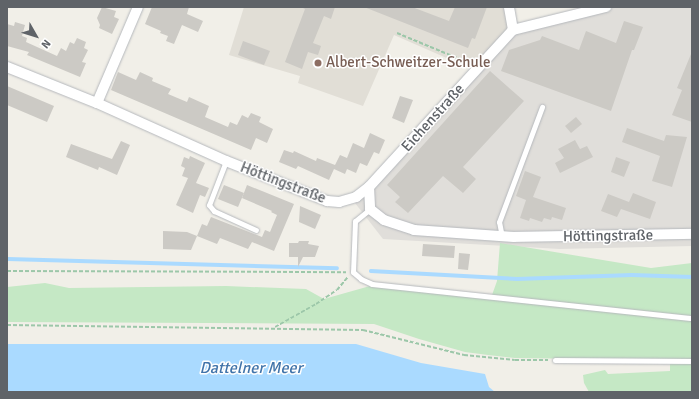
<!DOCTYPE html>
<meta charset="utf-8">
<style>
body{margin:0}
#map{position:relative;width:699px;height:399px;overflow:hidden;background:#f1efe8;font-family:Signika,sans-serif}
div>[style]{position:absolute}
.industrial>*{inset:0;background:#e0deda}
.education>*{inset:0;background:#e1ded6}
.green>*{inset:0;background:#c5e8c5}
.water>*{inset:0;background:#aadaff}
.stream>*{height:3.5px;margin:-1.75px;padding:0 1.75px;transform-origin:1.75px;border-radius:1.75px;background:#aadaff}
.building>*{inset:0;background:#cccac5}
.path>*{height:2px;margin-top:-1px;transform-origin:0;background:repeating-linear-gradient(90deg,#9cc7a9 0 4px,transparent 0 6px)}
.roads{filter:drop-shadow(0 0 1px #b5b8bc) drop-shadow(0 0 1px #b5b8bc)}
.service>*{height:5px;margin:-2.5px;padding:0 2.5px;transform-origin:2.5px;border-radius:2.5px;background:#fff}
.minor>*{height:10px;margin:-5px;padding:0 5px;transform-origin:5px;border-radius:5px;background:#fff}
.dots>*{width:11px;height:11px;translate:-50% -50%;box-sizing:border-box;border:2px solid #fff;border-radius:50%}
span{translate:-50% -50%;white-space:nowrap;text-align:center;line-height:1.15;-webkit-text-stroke:3px #fff;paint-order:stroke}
.education-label{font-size:15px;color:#785e54}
.left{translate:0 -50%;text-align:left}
.street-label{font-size:15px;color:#5f6368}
.water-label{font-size:16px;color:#4174aa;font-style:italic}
.frame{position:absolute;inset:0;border:8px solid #5f6368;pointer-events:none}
.north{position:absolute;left:16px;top:16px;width:40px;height:40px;-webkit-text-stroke:3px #fff;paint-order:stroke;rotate:129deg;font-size:11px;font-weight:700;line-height:16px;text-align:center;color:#5f6368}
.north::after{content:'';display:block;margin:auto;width:14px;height:18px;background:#5f6368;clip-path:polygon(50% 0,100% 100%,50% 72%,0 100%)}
</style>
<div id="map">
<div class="industrial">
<i style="clip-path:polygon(582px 7px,692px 7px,692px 246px,560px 249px,383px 239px,355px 203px,514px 31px)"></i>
</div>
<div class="education">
<i style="clip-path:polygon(244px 7px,508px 7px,512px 30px,474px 70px,394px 35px,363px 106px,298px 83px,300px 76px,229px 55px)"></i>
</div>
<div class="green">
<i style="clip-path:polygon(500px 243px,651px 268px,692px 263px,692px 316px,492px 295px,497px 281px)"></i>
<i style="clip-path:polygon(45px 283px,69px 288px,226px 286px,306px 289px,324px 299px,370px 286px,692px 319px,692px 392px,589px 392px,584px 383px,583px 375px,605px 370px,608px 374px,670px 371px,670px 360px,515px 358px,488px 355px,465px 352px,419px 339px,374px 324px,8px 322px,7px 287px)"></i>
</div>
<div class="water">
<i style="clip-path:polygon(7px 344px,356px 344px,421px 363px,485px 374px,489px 387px,495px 392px,7px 392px)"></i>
</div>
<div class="stream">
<i style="left:8px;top:259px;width:329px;rotate:1.6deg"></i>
<i style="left:371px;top:271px;width:146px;rotate:3.1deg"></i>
<i style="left:517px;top:279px;width:115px;rotate:-2deg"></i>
<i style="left:632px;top:275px;width:60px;rotate:1.9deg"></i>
</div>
<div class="building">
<i style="clip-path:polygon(102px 7px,116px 11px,114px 17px,119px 19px,112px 34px,99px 28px,100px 25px,97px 18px)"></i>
<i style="clip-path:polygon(152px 7px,189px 7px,187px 14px,203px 21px,198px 32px,182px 25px,174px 44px,166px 41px,168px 36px,160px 33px,161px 31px,145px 24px)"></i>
<i style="clip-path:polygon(301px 7px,335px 7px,331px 19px,324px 16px,313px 43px,321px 46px,318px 55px,308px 52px,302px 69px,285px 62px,305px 9px)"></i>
<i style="clip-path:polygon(364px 7px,412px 7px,449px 21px,455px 7px,487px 7px,475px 39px,472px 38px,468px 48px)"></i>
<i style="clip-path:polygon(624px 21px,643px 27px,634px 50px,632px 50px,611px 111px,501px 71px,509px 50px,540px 40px,542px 36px,579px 50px,586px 31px,616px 43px)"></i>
<i style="clip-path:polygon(15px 22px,25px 25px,22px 36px,27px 38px,26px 42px,57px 56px,61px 48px,66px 51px,70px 42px,74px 44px,77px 38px,86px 42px,84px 48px,88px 50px,82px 62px,86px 63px,80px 77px,27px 55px,29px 52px,7px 46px,7px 24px,14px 26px)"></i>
<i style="clip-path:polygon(243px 41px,270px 51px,264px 65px,238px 55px)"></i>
<i style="clip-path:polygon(691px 54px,692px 54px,692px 122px,672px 115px,682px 90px,677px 88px)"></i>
<i style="clip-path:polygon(490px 71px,524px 101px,463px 167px,476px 179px,463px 193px,443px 176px,408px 213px,395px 202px,400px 197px,387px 185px)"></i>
<i style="clip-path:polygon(118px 72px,136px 80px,140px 72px,153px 78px,152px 81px,171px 89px,168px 94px,187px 102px,189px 97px,209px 106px,205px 117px,228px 127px,230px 122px,237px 125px,242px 115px,248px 118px,251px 113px,261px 117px,259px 122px,273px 129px,267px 143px,256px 138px,251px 150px,111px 90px)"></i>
<i style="clip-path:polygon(7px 86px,54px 106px,47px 122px,7px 105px)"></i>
<i style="clip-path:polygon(400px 96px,413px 100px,404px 123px,392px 118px)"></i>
<i style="clip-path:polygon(576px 117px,582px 124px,571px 133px,565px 126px)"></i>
<i style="clip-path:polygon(627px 128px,664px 141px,666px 135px,687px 137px,672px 187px,652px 181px,660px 156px,622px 142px)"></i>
<i style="clip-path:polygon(370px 133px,385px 140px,379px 154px,374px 152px,367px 166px,360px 163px,356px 173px,347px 169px,345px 174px,334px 169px,329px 180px,298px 166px,296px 169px,279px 162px,284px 150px,293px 153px,294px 151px,316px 161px,317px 158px,335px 165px,340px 155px,347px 158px,353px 143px,364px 148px)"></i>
<i style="clip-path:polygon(575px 140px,580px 149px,587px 146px,593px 157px,560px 173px,555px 163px,564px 158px,558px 149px)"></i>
<i style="clip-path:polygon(121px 141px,130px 145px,117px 175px,99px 167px,98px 170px,66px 157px,71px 144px,112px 159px)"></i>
<i style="clip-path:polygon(190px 156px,205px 163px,196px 183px,209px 188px,205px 197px,200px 195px,193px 213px,176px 205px,188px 178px,182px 176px,185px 168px,181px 166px,184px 157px,189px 159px)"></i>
<i style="clip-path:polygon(616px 157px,630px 162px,624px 177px,611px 172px)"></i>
<i style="clip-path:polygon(525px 171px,541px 177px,533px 197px,566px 208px,562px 220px,552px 217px,551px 220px,544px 218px,542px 222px,530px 218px,529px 221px,520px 218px,526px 200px,516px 196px)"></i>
<i style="clip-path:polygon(224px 185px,244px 193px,238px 207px,218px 199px)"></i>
<i style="clip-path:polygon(247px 185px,294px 204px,274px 251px,252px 242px,248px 249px,220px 238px,217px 244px,197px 236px,202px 224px,207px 226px,211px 217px,262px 237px,265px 230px,270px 232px,277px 215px,271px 212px,272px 211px,242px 198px)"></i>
<i style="clip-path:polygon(633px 193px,656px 202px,650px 219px,621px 209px,617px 217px,601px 211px,608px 194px,629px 202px)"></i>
<i style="clip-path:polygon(300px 206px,321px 215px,315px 229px,299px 222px)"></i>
<i style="clip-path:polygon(163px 231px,187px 232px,197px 236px,191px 250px,163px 249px)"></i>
<i style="clip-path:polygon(299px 241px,309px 241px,308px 244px,319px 246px,315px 257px,303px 257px,298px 267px,298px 257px,289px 257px,289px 243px,298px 243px)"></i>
<i style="clip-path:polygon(423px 244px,455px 246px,454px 258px,422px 256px)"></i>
<i style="clip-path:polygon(459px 253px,470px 254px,468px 270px,458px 269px)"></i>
</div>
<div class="path">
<i style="left:397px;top:33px;width:78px;rotate:22.6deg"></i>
<i style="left:7px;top:271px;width:339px;rotate:0.2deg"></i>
<i style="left:7px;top:325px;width:356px;rotate:0.8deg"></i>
<i style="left:363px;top:330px;width:104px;rotate:13.9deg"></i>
<i style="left:464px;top:355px;width:51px;rotate:5.6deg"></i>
<i style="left:515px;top:360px;width:33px"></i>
<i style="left:275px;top:327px;width:47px;rotate:-29.3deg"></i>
<i style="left:316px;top:304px;width:25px;rotate:-34deg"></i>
<i style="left:337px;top:290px;width:17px;rotate:-50deg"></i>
</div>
<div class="roads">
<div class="service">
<i style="left:226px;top:161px;width:47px;rotate:111.1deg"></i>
<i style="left:209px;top:205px;width:8px;rotate:50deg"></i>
<i style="left:214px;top:211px;width:46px;rotate:24.3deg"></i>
<i style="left:370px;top:209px;width:19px;rotate:141deg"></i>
<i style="left:355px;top:221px;width:51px;rotate:92.2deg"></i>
<i style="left:353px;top:272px;width:11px;rotate:41deg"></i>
<i style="left:361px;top:279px;width:12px;rotate:24deg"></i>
<i style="left:372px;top:284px;width:322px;rotate:6.1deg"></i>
<i style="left:502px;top:237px;width:15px;rotate:-101deg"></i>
<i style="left:499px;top:222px;width:123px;rotate:-69.5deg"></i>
<i style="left:555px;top:360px;width:137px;rotate:0.4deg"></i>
</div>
<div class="minor">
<i style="left:513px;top:30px;width:96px;rotate:-13.9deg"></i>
<i style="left:7px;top:67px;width:97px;rotate:21.8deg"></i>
<i style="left:97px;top:103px;width:141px;rotate:24.2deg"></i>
<i style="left:226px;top:161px;width:109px;rotate:21.6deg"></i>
<i style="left:327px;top:201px;width:12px;rotate:5deg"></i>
<i style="left:339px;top:202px;width:18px;rotate:-16deg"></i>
<i style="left:356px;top:197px;width:16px;rotate:-38deg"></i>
<i style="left:369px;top:187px;width:213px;rotate:-47.5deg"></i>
<i style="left:513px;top:30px;width:23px;rotate:-100deg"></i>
<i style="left:97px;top:103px;width:104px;rotate:-66.9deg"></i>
<i style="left:369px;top:187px;width:22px;rotate:87deg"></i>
<i style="left:370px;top:209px;width:18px;rotate:38deg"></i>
<i style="left:384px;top:220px;width:32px;rotate:18deg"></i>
<i style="left:414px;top:230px;width:100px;rotate:4deg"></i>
<i style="left:514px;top:237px;width:178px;rotate:-1deg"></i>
</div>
</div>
<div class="dots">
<i style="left:318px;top:63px;background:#8d6e63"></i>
</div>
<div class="education-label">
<span class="left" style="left:326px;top:63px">Albert-Schweitzer-Schule</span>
</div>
<div class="street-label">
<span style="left:433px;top:118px;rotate:-48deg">Eichenstraße</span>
<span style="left:283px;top:183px;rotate:21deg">Höttingstraße</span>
<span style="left:608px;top:236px;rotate:-1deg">Höttingstraße</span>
</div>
<div class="water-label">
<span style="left:251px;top:368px">Dattelner Meer</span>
</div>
<div class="frame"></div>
<div class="north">N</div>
</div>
